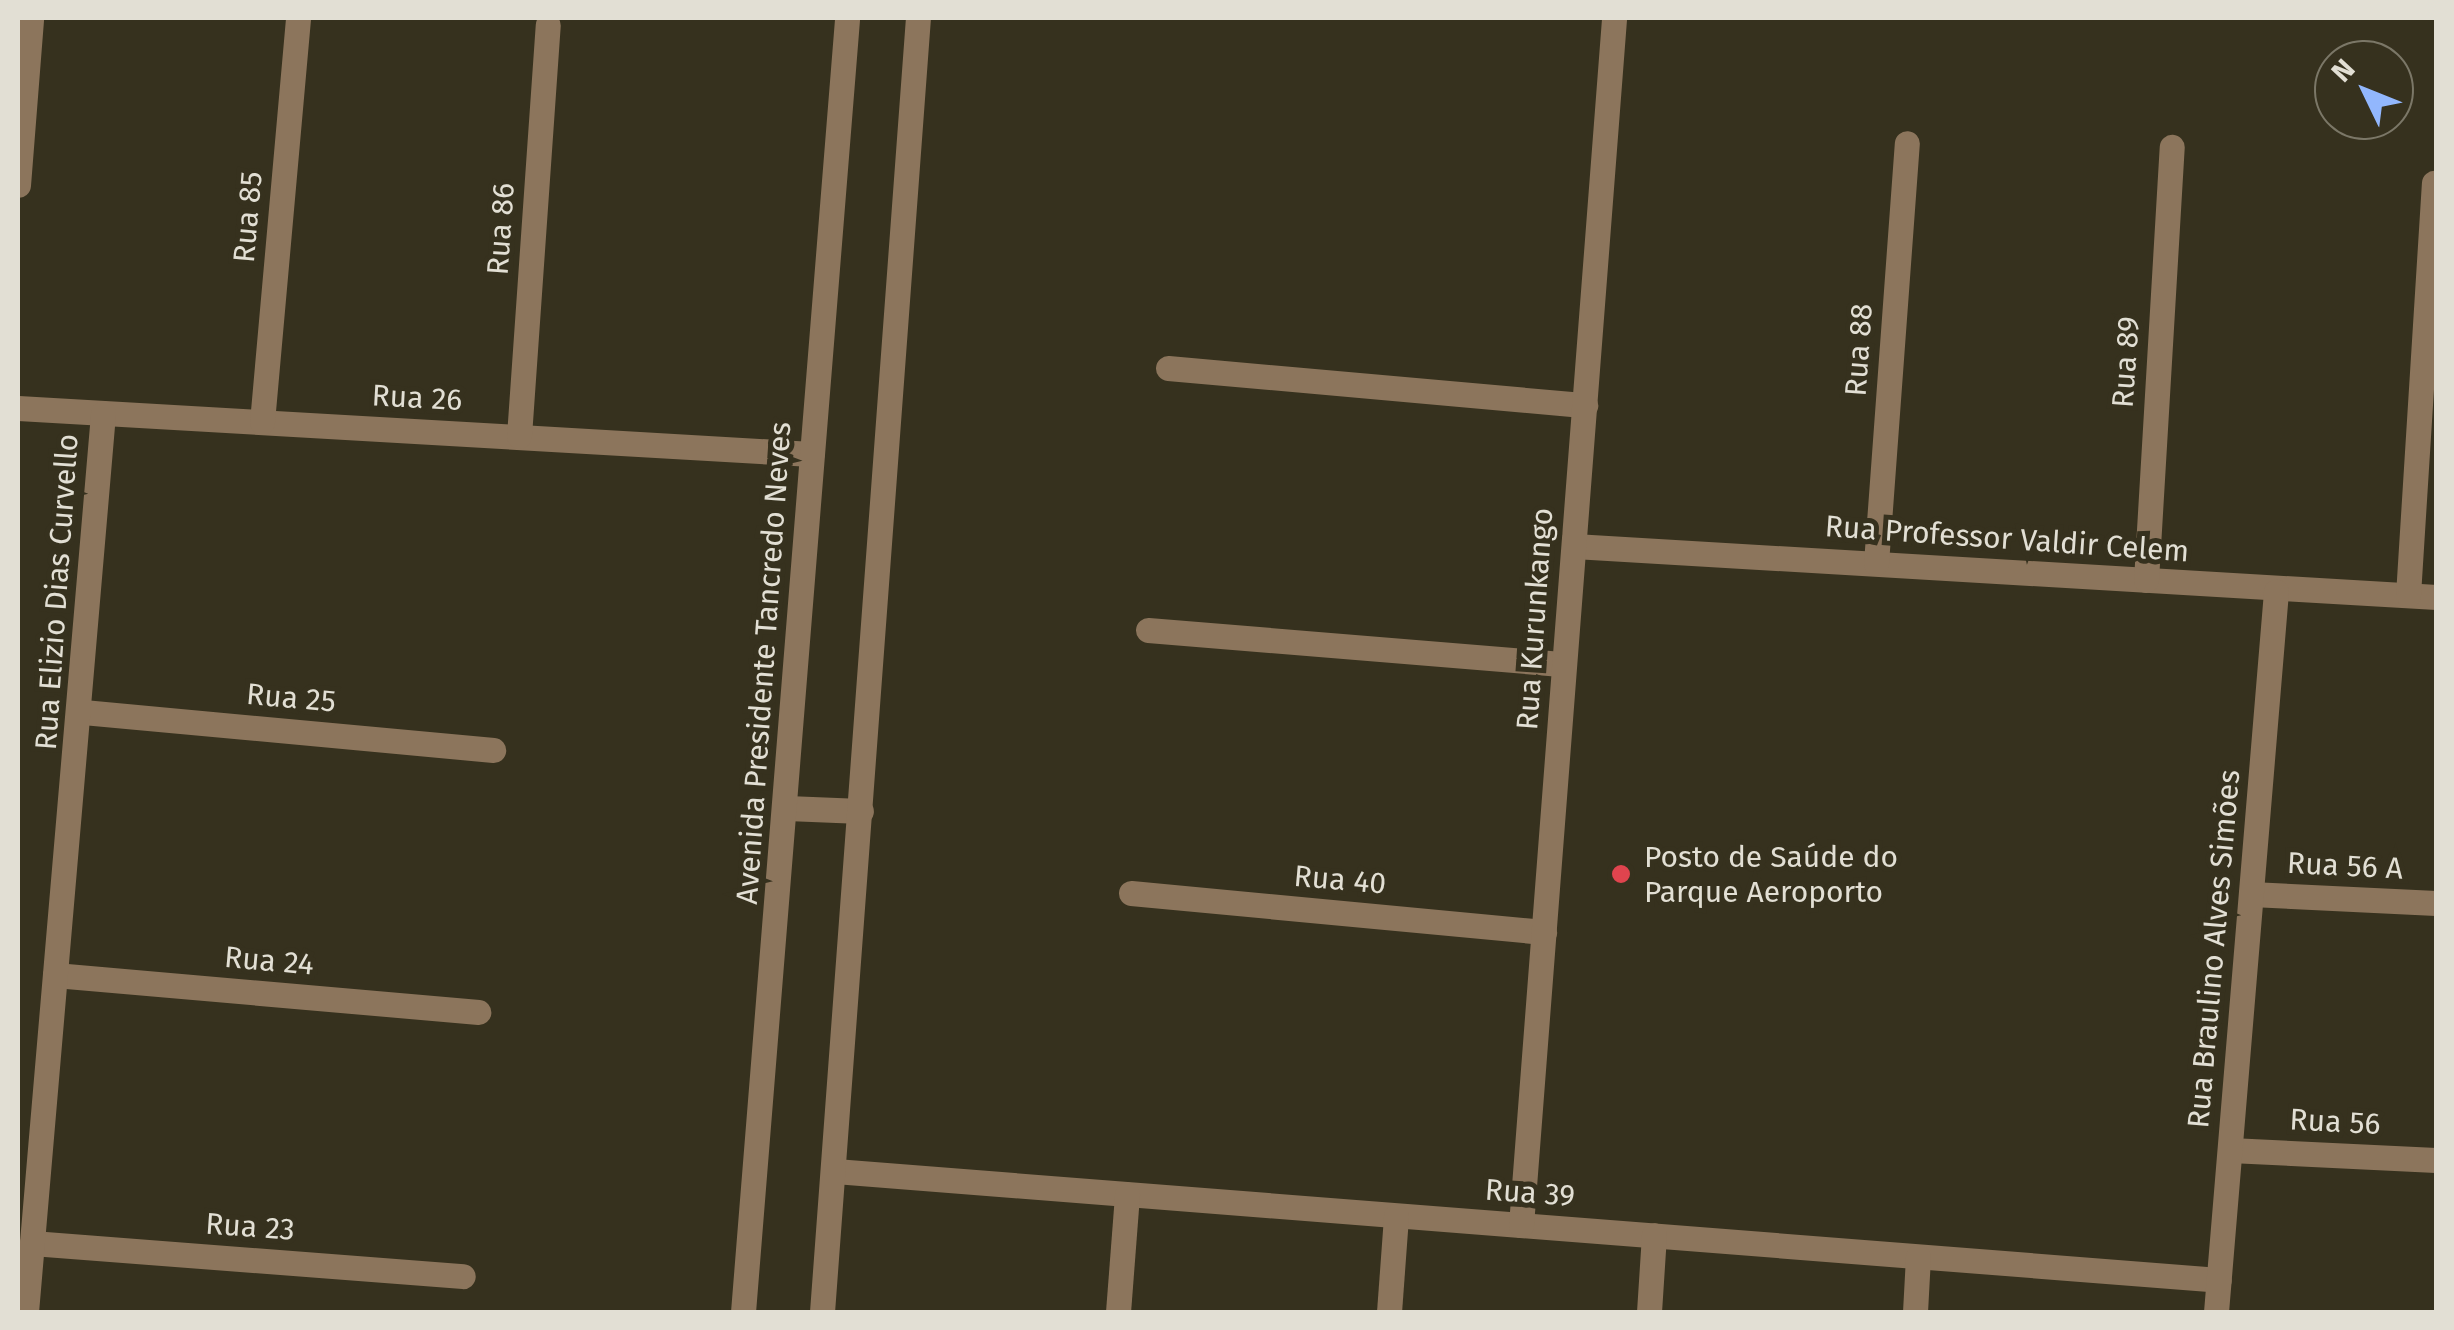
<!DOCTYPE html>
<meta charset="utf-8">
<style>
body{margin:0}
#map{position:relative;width:2454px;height:1330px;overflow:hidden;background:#36311e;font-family:"Fira Sans",sans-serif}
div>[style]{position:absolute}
.minor>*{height:25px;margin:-12.5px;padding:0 12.5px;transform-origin:12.5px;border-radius:12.5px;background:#8c755c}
.dots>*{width:28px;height:28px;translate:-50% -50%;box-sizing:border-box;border:5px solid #36311e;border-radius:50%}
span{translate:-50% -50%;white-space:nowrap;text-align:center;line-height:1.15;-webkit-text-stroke:10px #36311e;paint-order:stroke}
.street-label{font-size:30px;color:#e2dfd4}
.poi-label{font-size:30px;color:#e2dfd4}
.left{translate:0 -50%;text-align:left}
.frame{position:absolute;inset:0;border:20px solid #e2dfd4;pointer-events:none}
.north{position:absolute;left:2314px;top:40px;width:100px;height:100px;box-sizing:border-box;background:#36311e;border:2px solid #7b7767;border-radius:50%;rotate:313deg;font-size:28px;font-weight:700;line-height:40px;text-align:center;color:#e2dfd4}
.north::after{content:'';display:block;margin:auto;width:35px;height:45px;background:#92b7fd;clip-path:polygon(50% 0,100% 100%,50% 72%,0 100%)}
</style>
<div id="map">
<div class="minor">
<i style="left:18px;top:185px;width:168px;rotate:-85.5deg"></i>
<i style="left:1168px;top:368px;width:419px;rotate:5.1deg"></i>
<i style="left:18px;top:408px;width:795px;rotate:3.32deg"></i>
<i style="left:262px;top:422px;width:406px;rotate:-84.9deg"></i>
<i style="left:519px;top:436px;width:412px;rotate:-86deg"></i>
<i style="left:1574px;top:546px;width:864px;rotate:3.39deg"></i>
<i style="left:1876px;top:563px;width:421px;rotate:-85.8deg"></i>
<i style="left:2146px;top:580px;width:434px;rotate:-86.6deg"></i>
<i style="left:2408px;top:595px;width:413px;rotate:-86.4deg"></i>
<i style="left:1148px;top:630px;width:417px;rotate:4.7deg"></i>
<i style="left:83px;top:712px;width:412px;rotate:5.3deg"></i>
<i style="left:787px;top:808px;width:74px;rotate:2.3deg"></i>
<i style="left:1131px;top:893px;width:415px;rotate:5.4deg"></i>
<i style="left:2251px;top:894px;width:185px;rotate:2.8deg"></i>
<i style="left:55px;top:975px;width:425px;rotate:5deg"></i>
<i style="left:2230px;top:1150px;width:206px;rotate:2.8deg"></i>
<i style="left:835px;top:1171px;width:1388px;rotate:4.5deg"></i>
<i style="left:1521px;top:1225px;width:1211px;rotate:-85.59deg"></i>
<i style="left:32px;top:1243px;width:432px;rotate:4.4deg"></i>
<i style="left:26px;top:1312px;width:902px;rotate:-85.1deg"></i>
<i style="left:743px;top:1312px;width:1298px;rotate:-85.4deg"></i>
<i style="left:822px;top:1312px;width:1298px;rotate:-85.76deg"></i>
<i style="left:1118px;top:1312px;width:118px;rotate:-85.6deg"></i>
<i style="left:1389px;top:1312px;width:96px;rotate:-85.8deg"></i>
<i style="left:1649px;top:1312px;width:77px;rotate:-86.3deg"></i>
<i style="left:1915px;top:1312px;width:55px;rotate:-86.9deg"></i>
<i style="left:2216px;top:1312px;width:723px;rotate:-85.24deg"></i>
</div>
<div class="dots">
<i style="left:1621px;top:874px;background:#e0444e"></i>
</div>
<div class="street-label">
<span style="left:248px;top:217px;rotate:-85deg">Rua 85</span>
<span style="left:501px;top:229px;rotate:-86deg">Rua 86</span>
<span style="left:1859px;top:350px;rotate:-86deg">Rua 88</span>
<span style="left:2126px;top:362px;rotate:-86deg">Rua 89</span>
<span style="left:417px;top:398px;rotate:3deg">Rua 26</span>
<span style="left:2007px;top:539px;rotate:4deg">Rua Professor Valdir Celem</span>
<span style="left:57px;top:592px;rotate:-86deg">Rua Elizio Dias Curvello</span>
<span style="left:1535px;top:619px;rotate:-86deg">Rua Kurunkango</span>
<span style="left:764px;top:663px;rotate:-86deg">Avenida Presidente Tancredo Neves</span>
<span style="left:291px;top:698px;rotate:5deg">Rua 25</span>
<span style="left:2345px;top:866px;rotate:3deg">Rua 56 A</span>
<span style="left:1340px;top:880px;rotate:5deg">Rua 40</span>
<span style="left:2214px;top:949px;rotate:-85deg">Rua Braulino Alves Simões</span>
<span style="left:269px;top:961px;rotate:5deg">Rua 24</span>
<span style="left:2335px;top:1122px;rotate:3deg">Rua 56</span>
<span style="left:1530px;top:1193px;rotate:4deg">Rua 39</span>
<span style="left:250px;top:1227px;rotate:4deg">Rua 23</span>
</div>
<div class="poi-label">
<span class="left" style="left:1644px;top:874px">Posto de Saúde do<br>Parque Aeroporto</span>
</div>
<div class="frame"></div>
<div class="north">N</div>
</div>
